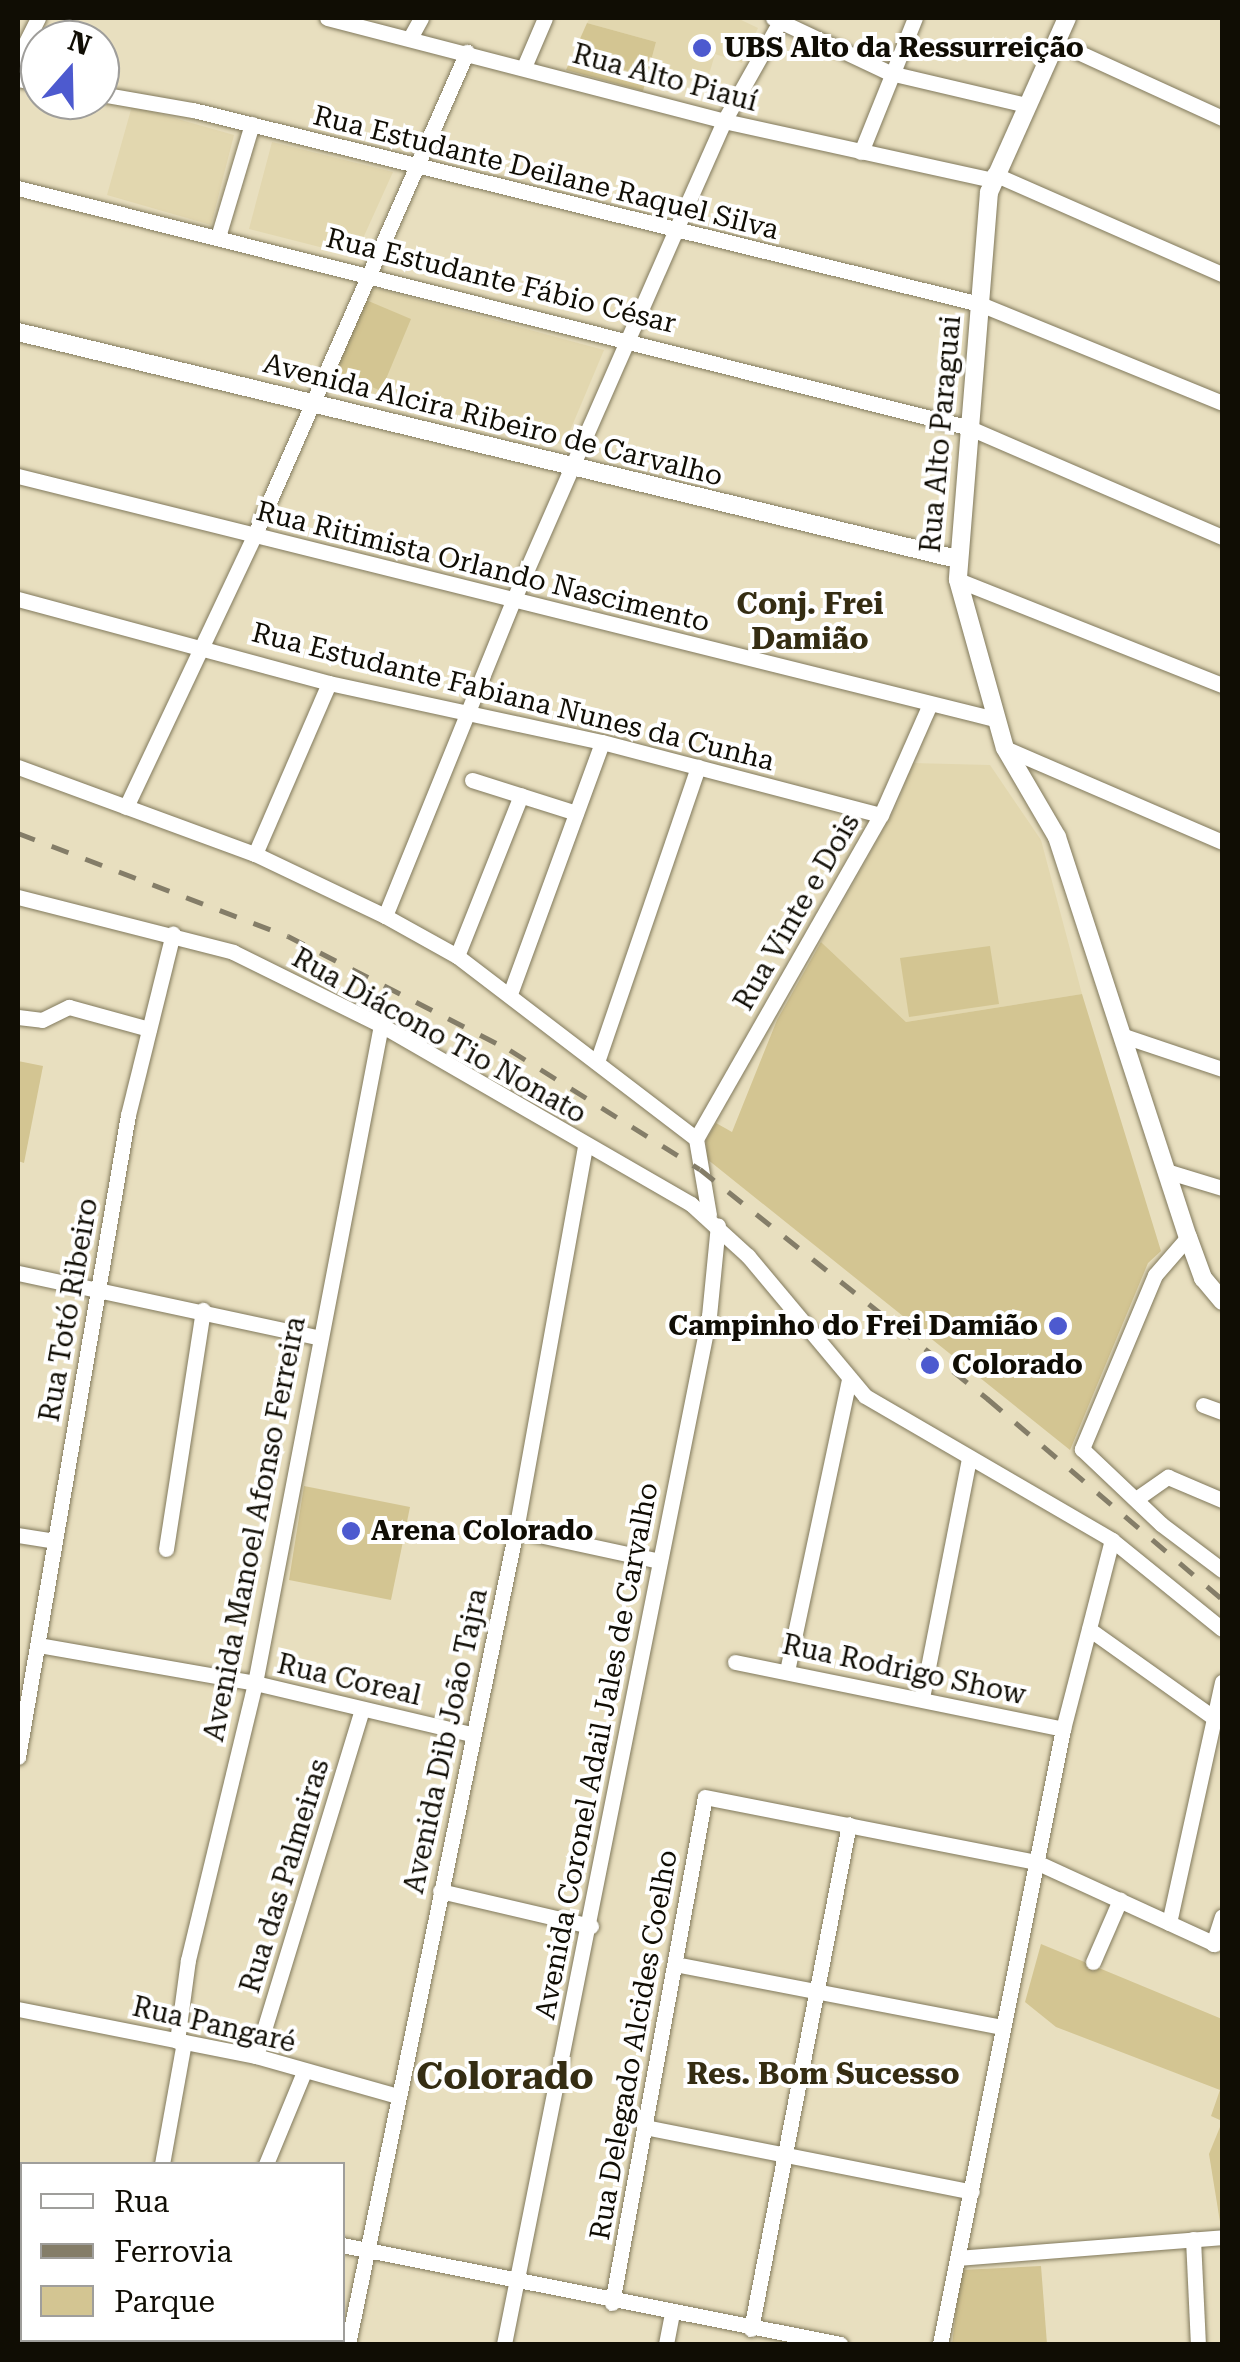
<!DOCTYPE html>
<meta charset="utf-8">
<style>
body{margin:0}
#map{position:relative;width:1240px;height:2362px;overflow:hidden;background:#e8dfbf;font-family:"Roboto Serif",serif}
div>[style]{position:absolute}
.built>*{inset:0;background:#e2d7af}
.green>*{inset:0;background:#d3c592}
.roads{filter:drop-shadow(0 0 2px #81795c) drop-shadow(0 0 2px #81795c)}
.minor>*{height:15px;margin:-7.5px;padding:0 7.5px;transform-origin:7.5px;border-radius:7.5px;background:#fff}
.tertiary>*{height:18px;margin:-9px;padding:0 9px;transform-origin:9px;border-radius:9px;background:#fff}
.rail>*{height:5px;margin-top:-2.5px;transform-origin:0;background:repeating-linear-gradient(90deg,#847d68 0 18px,transparent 0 36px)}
.dots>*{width:28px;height:28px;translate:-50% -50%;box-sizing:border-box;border:5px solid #fff;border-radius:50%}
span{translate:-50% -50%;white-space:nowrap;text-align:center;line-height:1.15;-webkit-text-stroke:8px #fff;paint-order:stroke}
.poi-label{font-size:28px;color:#100d04;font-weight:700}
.left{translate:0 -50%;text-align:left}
.right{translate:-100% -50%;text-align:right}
.street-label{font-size:28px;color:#100d04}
.neighbourhood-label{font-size:30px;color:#352d13;font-weight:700}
.district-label{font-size:38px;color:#352d13;font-weight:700}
.frame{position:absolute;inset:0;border:20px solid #100d04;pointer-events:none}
.legend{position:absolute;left:20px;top:2162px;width:325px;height:180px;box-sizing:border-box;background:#fff;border:2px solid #9f9e9b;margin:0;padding:12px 18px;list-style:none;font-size:30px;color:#100d04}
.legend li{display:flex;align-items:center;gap:20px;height:50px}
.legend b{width:50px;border:2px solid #9f9e9b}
.north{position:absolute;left:20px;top:20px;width:100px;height:100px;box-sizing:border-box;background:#fff;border:2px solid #9f9e9b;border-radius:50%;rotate:20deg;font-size:28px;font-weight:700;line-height:40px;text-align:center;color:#100d04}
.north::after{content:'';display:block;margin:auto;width:35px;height:45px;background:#4d5acf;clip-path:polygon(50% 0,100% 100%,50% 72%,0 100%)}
</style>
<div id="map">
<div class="built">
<i style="clip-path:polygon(590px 18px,737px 18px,758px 28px,742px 63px,715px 54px,706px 85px,649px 69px,656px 42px,587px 23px)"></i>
<i style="clip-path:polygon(132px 106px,234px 135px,211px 225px,107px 195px)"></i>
<i style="clip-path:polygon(272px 142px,393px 172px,355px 256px,249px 229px)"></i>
<i style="clip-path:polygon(372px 287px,604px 350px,564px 445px,331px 383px)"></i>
<i style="clip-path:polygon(912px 763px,990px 765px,1041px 840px,1082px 994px,906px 1022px,821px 942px,898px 803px)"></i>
</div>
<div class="green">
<i style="clip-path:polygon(587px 23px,656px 42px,643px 91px,566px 70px)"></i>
<i style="clip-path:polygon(366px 300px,411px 319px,381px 391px,336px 371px)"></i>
<i style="clip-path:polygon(821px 942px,906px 1022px,1082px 994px,1161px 1251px,1148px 1263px,1070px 1450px,707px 1159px,706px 1140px,716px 1123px,732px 1132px,777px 1020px)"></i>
<i style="clip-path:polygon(990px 946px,999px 1004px,909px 1017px,900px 958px)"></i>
<i style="clip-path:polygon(18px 1061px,43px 1066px,24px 1163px,18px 1161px)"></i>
<i style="clip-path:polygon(304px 1486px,410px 1507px,391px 1600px,289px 1580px)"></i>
<i style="clip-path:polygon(1041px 1944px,1222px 2019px,1222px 2121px,1211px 2116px,1220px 2090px,1056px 2027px,1025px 2002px)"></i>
<i style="clip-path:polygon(1222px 2122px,1222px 2227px,1221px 2228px,1209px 2154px)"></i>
<i style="clip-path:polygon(1041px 2266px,1047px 2344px,952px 2344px,961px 2270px)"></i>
</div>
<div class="roads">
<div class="minor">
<i style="left:327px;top:18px;width:410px;rotate:14.5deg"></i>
<i style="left:724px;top:121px;width:274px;rotate:12.4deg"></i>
<i style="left:773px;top:18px;width:129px;rotate:25.2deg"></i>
<i style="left:890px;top:73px;width:140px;rotate:13.2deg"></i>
<i style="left:410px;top:38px;width:23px;rotate:-61deg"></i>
<i style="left:1056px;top:42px;width:183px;rotate:24.6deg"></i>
<i style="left:18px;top:58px;width:45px;rotate:-63.4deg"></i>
<i style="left:524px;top:67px;width:53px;rotate:-66.8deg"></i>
<i style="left:18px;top:79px;width:22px;rotate:10deg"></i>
<i style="left:100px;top:94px;width:94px;rotate:9.8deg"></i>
<i style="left:193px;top:110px;width:811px;rotate:13.85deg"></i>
<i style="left:980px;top:304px;width:261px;rotate:22.2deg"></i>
<i style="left:861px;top:152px;width:144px;rotate:-68.1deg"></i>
<i style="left:994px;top:174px;width:249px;rotate:23.7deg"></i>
<i style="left:18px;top:188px;width:982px;rotate:14.15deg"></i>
<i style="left:970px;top:428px;width:275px;rotate:23.4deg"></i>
<i style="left:218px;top:237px;width:118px;rotate:-73.3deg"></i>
<i style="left:18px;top:476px;width:1007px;rotate:13.97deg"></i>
<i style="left:958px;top:580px;width:284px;rotate:21.7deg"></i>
<i style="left:18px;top:599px;width:322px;rotate:15.1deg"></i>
<i style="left:329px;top:683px;width:279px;rotate:12.2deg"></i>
<i style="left:602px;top:742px;width:288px;rotate:14.7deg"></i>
<i style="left:1005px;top:748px;width:236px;rotate:23.4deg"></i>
<i style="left:18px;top:767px;width:252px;rotate:20.2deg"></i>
<i style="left:255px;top:854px;width:144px;rotate:25.5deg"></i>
<i style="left:385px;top:916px;width:82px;rotate:29.1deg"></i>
<i style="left:457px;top:956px;width:301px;rotate:37.4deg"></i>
<i style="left:472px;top:780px;width:109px;rotate:17.6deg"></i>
<i style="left:126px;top:807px;width:300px;rotate:-64.7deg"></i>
<i style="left:254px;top:536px;width:529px;rotate:-66.25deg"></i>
<i style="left:255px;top:854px;width:186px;rotate:-66.6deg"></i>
<i style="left:18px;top:897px;width:222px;rotate:14.3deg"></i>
<i style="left:233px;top:952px;width:165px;rotate:26.3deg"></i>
<i style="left:381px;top:1025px;width:358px;rotate:30deg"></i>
<i style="left:691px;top:1204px;width:77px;rotate:42.4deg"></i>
<i style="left:748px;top:1256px;width:182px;rotate:50.1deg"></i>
<i style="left:865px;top:1396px;width:286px;rotate:30.2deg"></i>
<i style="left:1112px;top:1540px;width:141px;rotate:39deg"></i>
<i style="left:385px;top:916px;width:340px;rotate:-67.9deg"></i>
<i style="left:513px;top:601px;width:401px;rotate:-66.3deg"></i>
<i style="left:674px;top:234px;width:124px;rotate:-66.1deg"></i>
<i style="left:724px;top:121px;width:118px;rotate:-60.6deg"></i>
<i style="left:457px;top:956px;width:173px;rotate:-68.3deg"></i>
<i style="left:510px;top:994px;width:268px;rotate:-69.9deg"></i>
<i style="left:18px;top:1017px;width:24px;rotate:7deg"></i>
<i style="left:42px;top:1020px;width:30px;rotate:-26deg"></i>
<i style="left:69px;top:1007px;width:83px;rotate:15.4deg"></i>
<i style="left:1124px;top:1036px;width:103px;rotate:18.6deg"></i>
<i style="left:597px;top:1062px;width:312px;rotate:-71.1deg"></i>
<i style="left:696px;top:1139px;width:373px;rotate:-60.3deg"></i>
<i style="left:881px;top:815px;width:121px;rotate:-66.2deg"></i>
<i style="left:696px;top:1139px;width:77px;rotate:80.3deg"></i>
<i style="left:1166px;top:1171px;width:59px;rotate:16.9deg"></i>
<i style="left:1188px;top:1237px;width:50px;rotate:131deg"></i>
<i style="left:1155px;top:1275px;width:189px;rotate:112.8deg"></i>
<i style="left:1082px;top:1449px;width:109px;rotate:43.5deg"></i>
<i style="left:1161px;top:1524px;width:76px;rotate:37deg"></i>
<i style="left:18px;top:1273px;width:306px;rotate:12.1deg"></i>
<i style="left:1203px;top:1405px;width:20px;rotate:20deg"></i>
<i style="left:1136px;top:1499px;width:39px;rotate:-35deg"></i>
<i style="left:1168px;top:1477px;width:59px;rotate:23.1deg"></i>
<i style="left:516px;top:1530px;width:146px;rotate:12.2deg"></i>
<i style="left:18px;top:1535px;width:36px;rotate:9deg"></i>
<i style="left:166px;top:1549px;width:242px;rotate:-81.2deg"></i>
<i style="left:1089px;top:1629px;width:152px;rotate:35.4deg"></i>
<i style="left:38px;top:1645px;width:220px;rotate:9.9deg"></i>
<i style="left:255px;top:1683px;width:222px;rotate:13.3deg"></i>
<i style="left:735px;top:1662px;width:335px;rotate:11.5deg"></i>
<i style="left:787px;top:1671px;width:299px;rotate:-78deg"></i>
<i style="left:922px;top:1698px;width:244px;rotate:-78.9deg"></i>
<i style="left:18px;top:1757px;width:651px;rotate:-80.28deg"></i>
<i style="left:128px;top:1115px;width:187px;rotate:-76.1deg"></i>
<i style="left:440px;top:1891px;width:155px;rotate:13.1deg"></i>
<i style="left:1169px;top:1923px;width:247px;rotate:-77.6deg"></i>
<i style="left:1213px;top:1944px;width:29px;rotate:-72deg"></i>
<i style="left:1093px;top:1962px;width:68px;rotate:-66.5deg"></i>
<i style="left:675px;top:1964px;width:334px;rotate:10.9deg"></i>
<i style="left:18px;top:2009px;width:243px;rotate:11.2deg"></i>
<i style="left:256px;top:2056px;width:147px;rotate:15.8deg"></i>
<i style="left:177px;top:2041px;width:82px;rotate:-82.3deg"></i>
<i style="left:188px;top:1960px;width:285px;rotate:-76.4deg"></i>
<i style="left:255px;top:1683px;width:670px;rotate:-79.16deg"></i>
<i style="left:256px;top:2056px;width:362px;rotate:-73deg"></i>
<i style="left:645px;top:2127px;width:333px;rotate:11.2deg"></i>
<i style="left:162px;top:2164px;width:124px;rotate:-79.8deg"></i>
<i style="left:266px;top:2164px;width:100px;rotate:-67.6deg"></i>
<i style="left:1193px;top:2239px;width:105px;rotate:87.3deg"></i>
<i style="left:342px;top:2245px;width:508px;rotate:11.24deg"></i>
<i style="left:958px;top:2258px;width:265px;rotate:-4.5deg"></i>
<i style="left:612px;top:2303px;width:514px;rotate:-79.59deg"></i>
<i style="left:705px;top:1797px;width:337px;rotate:11.1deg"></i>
<i style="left:1036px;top:1862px;width:197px;rotate:24.6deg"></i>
<i style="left:751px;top:2329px;width:514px;rotate:-79.02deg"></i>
<i style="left:122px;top:2344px;width:4px;rotate:-76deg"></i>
<i style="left:241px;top:2344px;width:4px;rotate:-90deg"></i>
<i style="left:348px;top:2344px;width:831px;rotate:-78.34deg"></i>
<i style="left:516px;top:1530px;width:390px;rotate:-79.8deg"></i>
<i style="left:504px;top:2344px;width:1048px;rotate:-78.72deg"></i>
<i style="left:709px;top:1316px;width:91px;rotate:-84.4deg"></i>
<i style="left:666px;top:2344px;width:31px;rotate:-79deg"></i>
<i style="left:940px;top:2344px;width:627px;rotate:-78.69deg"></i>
<i style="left:1063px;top:1729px;width:195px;rotate:-75.5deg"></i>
</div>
<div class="tertiary">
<i style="left:1067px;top:18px;width:191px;rotate:114.1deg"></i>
<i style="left:989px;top:192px;width:389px;rotate:94.6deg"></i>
<i style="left:958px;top:580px;width:174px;rotate:74.4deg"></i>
<i style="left:1005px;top:748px;width:103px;rotate:59.7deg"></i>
<i style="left:1057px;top:837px;width:421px;rotate:71.9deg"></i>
<i style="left:1188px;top:1237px;width:44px;rotate:69.9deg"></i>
<i style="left:1203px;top:1278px;width:30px;rotate:50deg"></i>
<i style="left:18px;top:332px;width:966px;rotate:13.59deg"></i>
</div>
</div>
<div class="rail">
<i style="left:18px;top:833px;width:289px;rotate:20.9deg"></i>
<i style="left:288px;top:936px;width:250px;rotate:27.2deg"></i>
<i style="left:510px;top:1050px;width:224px;rotate:32.1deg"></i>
<i style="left:700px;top:1169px;width:369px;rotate:38.6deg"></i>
<i style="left:988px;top:1399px;width:308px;rotate:40.5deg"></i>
</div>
<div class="dots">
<i style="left:702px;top:48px;background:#4d5acf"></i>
<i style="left:1058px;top:1326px;background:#4d5acf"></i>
<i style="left:930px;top:1365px;background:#4d5acf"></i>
<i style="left:351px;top:1531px;background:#4d5acf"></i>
</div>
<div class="poi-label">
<span class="left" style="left:724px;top:48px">UBS Alto da Ressurreição</span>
<span class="right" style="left:1038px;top:1326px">Campinho do Frei Damião</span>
<span class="left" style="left:952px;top:1365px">Colorado</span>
<span class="left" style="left:371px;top:1531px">Arena Colorado</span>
</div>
<div class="street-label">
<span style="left:665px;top:78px;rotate:15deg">Rua Alto Piauí</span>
<span style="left:546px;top:173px;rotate:14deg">Rua Estudante Deilane Raquel Silva</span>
<span style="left:501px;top:281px;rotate:14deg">Rua Estudante Fábio César</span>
<span style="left:493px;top:420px;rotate:14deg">Avenida Alcira Ribeiro de Carvalho</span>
<span style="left:941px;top:434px;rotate:-85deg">Rua Alto Paraguai</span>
<span style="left:483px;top:567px;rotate:14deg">Rua Ritimista Orlando Nascimento</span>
<span style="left:513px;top:697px;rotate:14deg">Rua Estudante Fabiana Nunes da Cunha</span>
<span style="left:797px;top:912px;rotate:-60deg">Rua Vinte e Dois</span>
<span style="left:439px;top:1036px;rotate:29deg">Rua Diácono Tio Nonato</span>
<span style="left:69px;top:1310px;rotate:-80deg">Rua Totó Ribeiro</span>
<span style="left:255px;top:1529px;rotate:-79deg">Avenida Manoel Afonso Ferreira</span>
<span style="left:904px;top:1670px;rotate:12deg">Rua Rodrigo Show</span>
<span style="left:349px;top:1680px;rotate:13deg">Rua Coreal</span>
<span style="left:446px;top:1741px;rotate:-78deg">Avenida Dib João Tajra</span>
<span style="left:597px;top:1751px;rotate:-79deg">Avenida Coronel Adail Jales de Carvalho</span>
<span style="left:285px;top:1876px;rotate:-73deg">Rua das Palmeiras</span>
<span style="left:214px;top:2025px;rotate:13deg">Rua Pangaré</span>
<span style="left:634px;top:2045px;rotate:-80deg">Rua Delegado Alcides Coelho</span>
</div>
<div class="neighbourhood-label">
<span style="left:810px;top:621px">Conj. Frei<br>Damião</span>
<span style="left:823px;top:2074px">Res. Bom Sucesso</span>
</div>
<div class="district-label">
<span style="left:505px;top:2077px">Colorado</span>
</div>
<div class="frame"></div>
<ul class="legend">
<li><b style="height:12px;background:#fff"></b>Rua</li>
<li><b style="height:12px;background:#847d68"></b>Ferrovia</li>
<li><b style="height:28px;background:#d3c592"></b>Parque</li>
</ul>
<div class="north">N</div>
</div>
